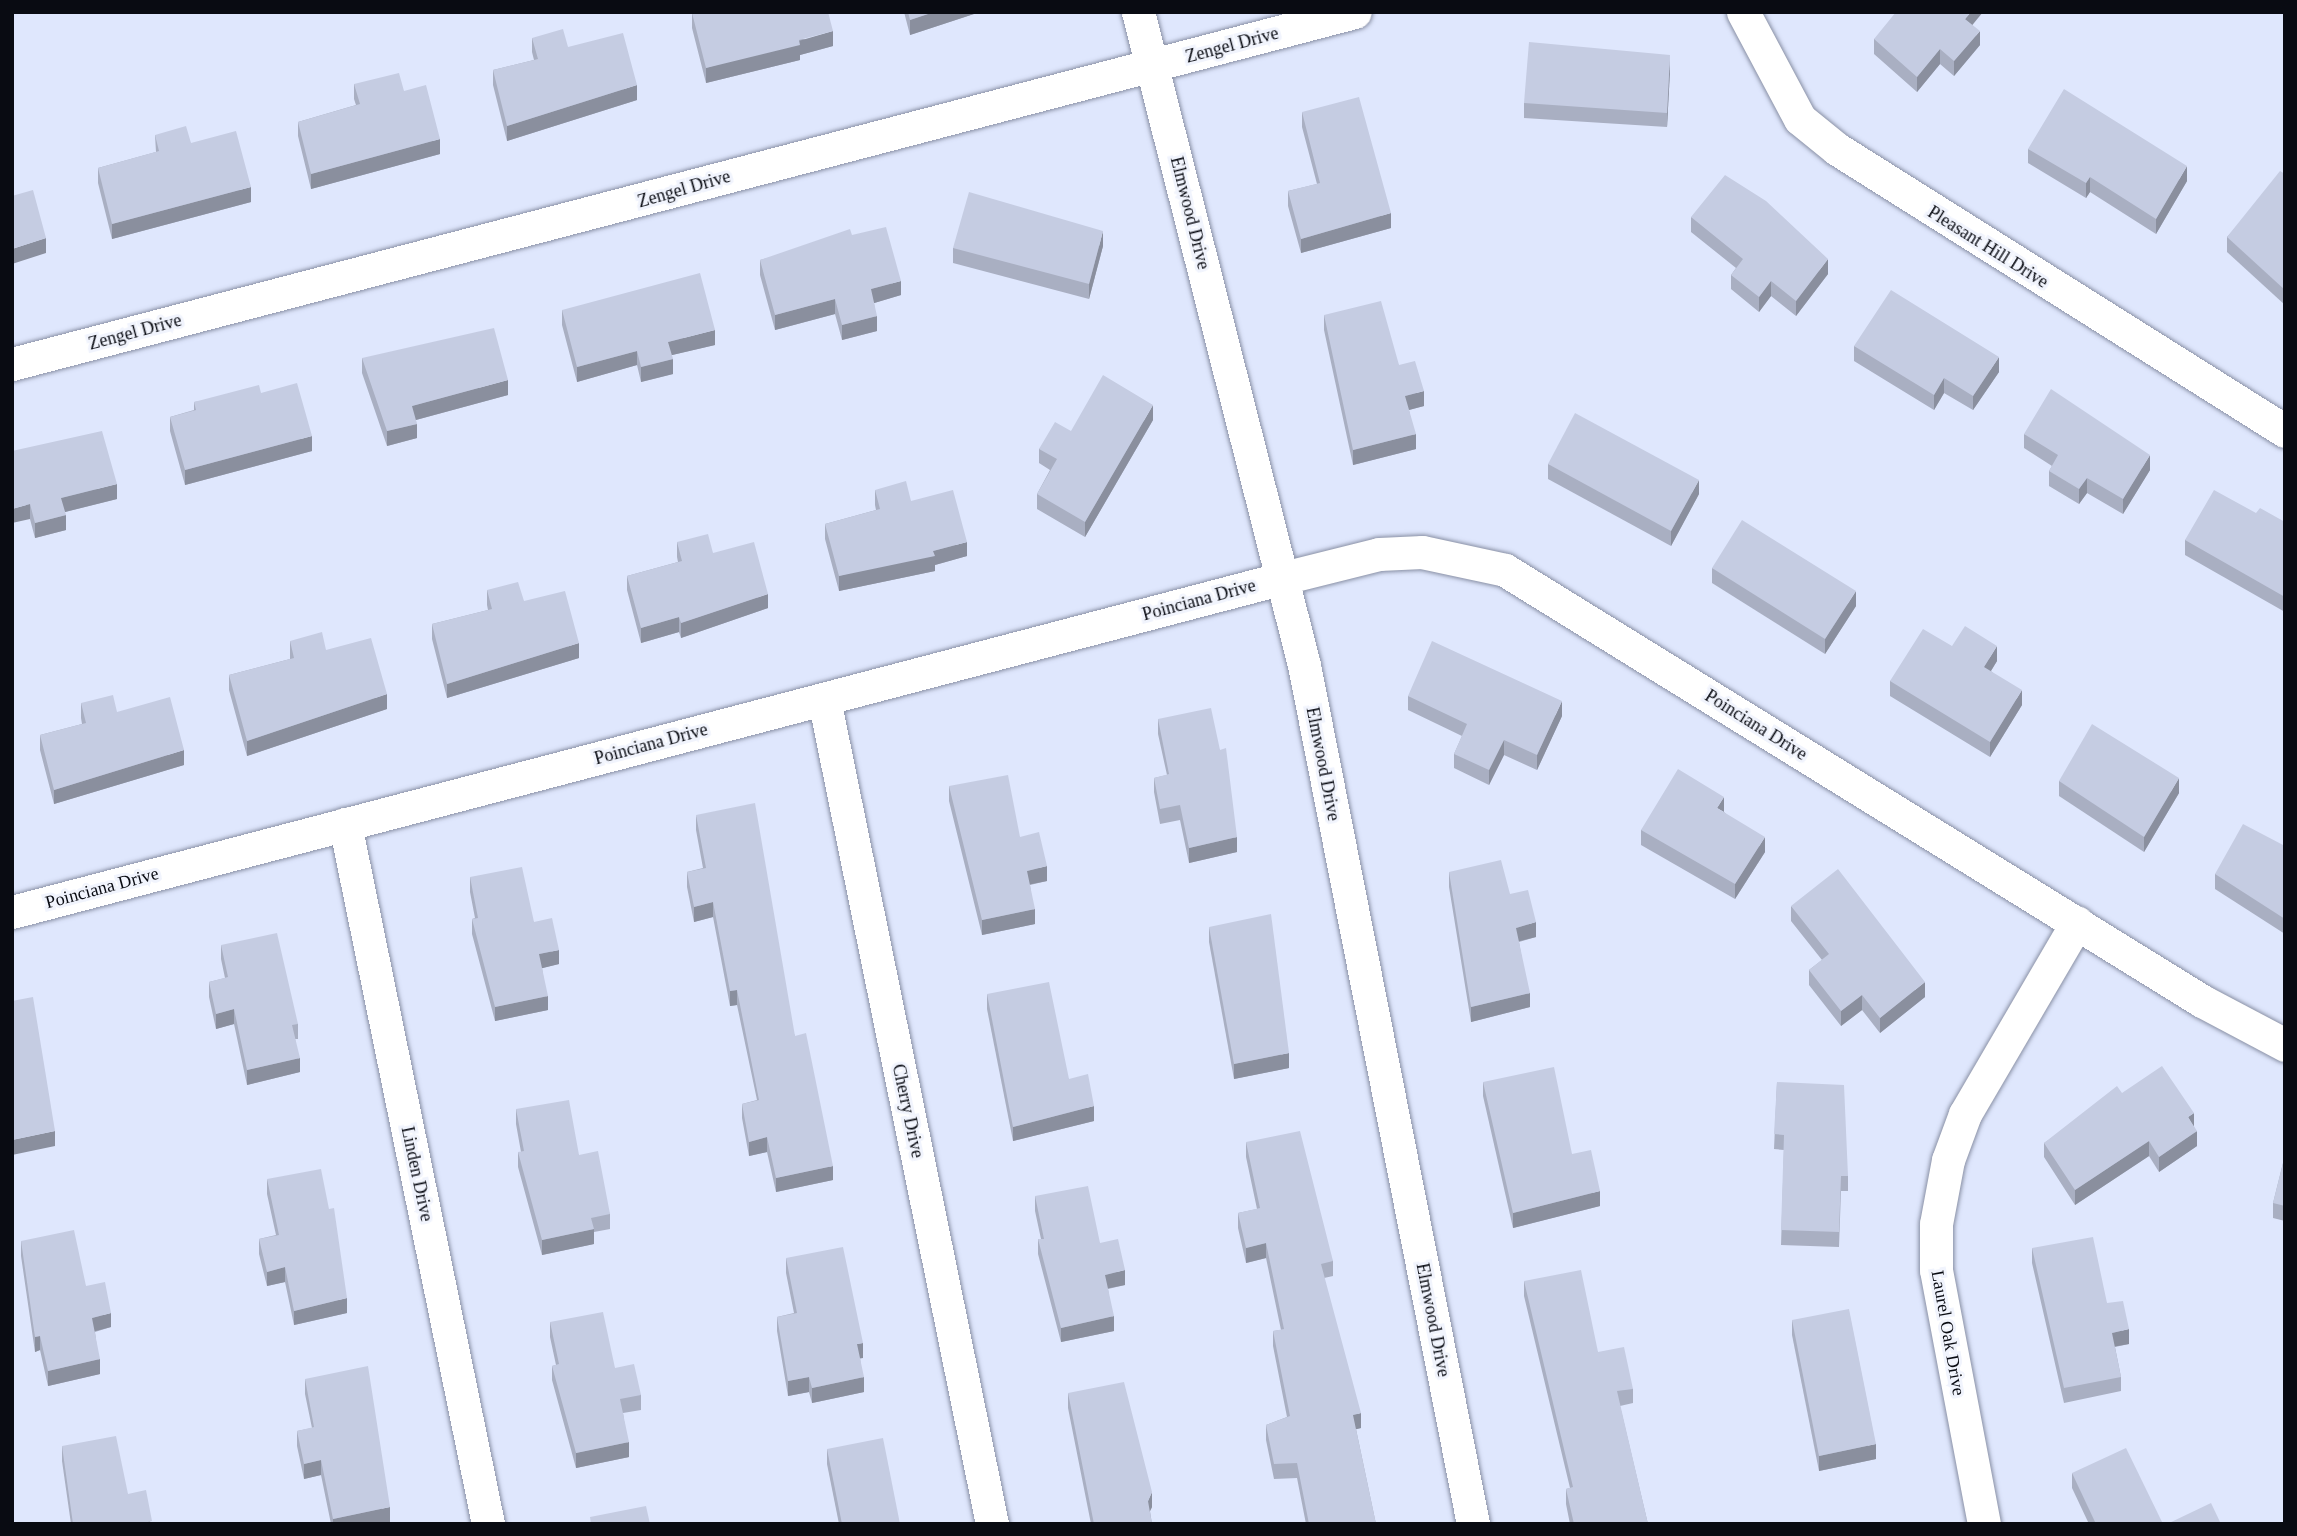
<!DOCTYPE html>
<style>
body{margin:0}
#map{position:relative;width:2297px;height:1536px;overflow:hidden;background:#dfe7fd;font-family:"Times New Roman",serif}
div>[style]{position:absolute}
.roads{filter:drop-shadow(0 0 2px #8990a5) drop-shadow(0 0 2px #8990a5)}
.street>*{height:33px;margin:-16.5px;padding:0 16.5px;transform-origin:16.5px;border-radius:16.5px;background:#fff}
.wall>*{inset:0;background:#a9afc2}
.shaded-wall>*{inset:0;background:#8a8f9e}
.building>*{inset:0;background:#c5cce2}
span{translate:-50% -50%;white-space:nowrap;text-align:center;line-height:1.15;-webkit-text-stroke:6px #f1f4fd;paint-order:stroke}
.street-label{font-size:18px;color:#090b12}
.frame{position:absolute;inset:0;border:14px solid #090b12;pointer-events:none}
</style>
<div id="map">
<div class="roads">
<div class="street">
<i style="left:1138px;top:12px;width:674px;rotate:75.74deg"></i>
<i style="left:1304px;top:665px;width:875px;rotate:78.87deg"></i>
<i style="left:1743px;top:12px;width:121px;rotate:62deg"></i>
<i style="left:1800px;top:119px;width:48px;rotate:39deg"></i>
<i style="left:1837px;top:149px;width:529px;rotate:32.19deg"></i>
<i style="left:12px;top:364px;width:1388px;rotate:-14.69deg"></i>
<i style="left:824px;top:699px;width:842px;rotate:78.49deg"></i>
<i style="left:345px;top:824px;width:714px;rotate:78.45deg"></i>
<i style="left:12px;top:912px;width:1314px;rotate:-14.72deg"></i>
<i style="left:1283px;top:578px;width:99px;rotate:-14deg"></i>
<i style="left:1379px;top:554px;width:43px;rotate:-2.7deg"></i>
<i style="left:1422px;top:552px;width:85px;rotate:12.2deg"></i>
<i style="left:1505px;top:570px;width:819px;rotate:31.73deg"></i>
<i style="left:2202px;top:1001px;width:94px;rotate:27.9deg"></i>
<i style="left:1984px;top:1524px;width:258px;rotate:-100.7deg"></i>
<i style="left:1936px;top:1270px;width:46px;rotate:-90deg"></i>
<i style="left:1936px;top:1224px;width:65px;rotate:-79.4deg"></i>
<i style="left:1948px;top:1160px;width:49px;rotate:-69.7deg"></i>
<i style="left:1965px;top:1114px;width:222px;rotate:-59.7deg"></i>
</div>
</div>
<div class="wall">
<i style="clip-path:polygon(904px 12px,980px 12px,910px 35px)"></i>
<i style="clip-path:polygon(692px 13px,833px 46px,800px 55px,800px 60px,706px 83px,692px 28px)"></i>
<i style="clip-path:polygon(1972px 25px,1980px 45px,1954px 76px,1940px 64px,1917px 92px,1874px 54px,1874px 39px)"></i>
<i style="clip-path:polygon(532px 38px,568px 47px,637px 100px,507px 141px,493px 85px,493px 70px,534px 60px,532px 52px)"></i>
<i style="clip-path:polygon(1670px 70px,1667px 127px,1524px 118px,1524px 103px)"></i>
<i style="clip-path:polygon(354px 84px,404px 91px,440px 154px,311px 189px,298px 136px,298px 122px,356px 105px,354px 99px)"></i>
<i style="clip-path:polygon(1302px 112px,1391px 228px,1301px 253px,1288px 206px,1288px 191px,1317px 184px,1302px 127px)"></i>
<i style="clip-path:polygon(155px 135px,191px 143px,251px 202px,112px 239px,98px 183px,98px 168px,156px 152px)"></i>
<i style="clip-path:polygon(2028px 149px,2187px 181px,2156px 234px,2090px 192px,2086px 198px,2028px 163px)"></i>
<i style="clip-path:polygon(2285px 174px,2285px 305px,2227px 252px,2227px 237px)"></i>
<i style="clip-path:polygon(1691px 217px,1828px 274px,1796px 316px,1771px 296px,1759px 312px,1731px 289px,1731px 275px,1736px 268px,1691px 232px)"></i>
<i style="clip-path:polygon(852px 235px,901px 295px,874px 303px,877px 331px,842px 340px,835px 314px,775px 330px,760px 275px,760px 260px)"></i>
<i style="clip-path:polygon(1103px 246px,1089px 299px,953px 263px,953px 248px)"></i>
<i style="clip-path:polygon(562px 310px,715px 345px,672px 355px,673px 374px,641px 382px,637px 365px,577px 382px,562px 325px)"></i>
<i style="clip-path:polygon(1324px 315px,1399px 365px,1424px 406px,1409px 410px,1416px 449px,1353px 465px,1324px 330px)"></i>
<i style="clip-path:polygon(1854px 346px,1999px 372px,1973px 410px,1944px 393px,1934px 410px,1854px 361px)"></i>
<i style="clip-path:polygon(362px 358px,508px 395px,416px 420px,417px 438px,387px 446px,362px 373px)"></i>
<i style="clip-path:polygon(261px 393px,312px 451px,185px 485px,170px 431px,170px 417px,194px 410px,194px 402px)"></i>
<i style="clip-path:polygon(1153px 420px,1085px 537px,1037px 509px,1037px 494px,1050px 470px,1039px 463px,1039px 449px,1071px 431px)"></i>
<i style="clip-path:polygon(2024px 434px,2150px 470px,2123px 514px,2087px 493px,2079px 504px,2049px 486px,2049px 471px,2052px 466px,2024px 448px)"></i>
<i style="clip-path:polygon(12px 451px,117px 499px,65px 512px,66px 530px,35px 538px)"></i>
<i style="clip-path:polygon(1548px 464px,1699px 494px,1671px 546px,1548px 479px)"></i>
<i style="clip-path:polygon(875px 490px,911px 501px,967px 556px,935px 565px,935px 571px,839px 591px,825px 539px,825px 524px,876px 510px,875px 505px)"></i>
<i style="clip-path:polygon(2256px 513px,2285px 522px,2285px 612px,2185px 555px,2185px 540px)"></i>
<i style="clip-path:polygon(677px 542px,713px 553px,768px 608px,681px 638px,679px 632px,641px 643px,627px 590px,627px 576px,678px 562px,677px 557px)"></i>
<i style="clip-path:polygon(1712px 568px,1856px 606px,1825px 654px,1712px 583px)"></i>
<i style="clip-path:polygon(487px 590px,524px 601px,579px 658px,447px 698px,432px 639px,432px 624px,488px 610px,487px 605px)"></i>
<i style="clip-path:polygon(290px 641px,326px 650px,387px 709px,247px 756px,229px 690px,229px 675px,290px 659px)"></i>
<i style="clip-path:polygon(1952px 646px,1997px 661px,1991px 671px,2022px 705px,1990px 757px,1890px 696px,1890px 681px)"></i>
<i style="clip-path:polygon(1408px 696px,1562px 716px,1537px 770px,1504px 755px,1489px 785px,1454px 768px,1454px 754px,1462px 736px,1408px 710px)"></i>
<i style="clip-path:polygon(81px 703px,184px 765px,54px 804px,40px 750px,40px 735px,82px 724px,81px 718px)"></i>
<i style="clip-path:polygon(1158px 719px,1220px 750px,1237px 852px,1189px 863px,1180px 820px,1160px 824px,1154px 792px,1154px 778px,1167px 775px,1158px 734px)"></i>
<i style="clip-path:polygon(2059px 781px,2179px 793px,2144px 852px,2059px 796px)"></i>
<i style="clip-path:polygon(949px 786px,1020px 837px,1047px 881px,1030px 885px,1035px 924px,982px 935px,949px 801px)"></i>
<i style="clip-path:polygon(1724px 812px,1765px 852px,1735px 899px,1641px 845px,1641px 830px)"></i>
<i style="clip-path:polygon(696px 815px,795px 1036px,833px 1180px,776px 1192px,767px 1152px,749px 1156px,742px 1118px,742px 1104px,757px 1100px,737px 1005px,730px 1006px,713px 917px,694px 922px,687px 887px,687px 872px,703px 868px,696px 830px)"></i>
<i style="clip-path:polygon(2285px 846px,2285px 934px,2215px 889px,2215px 874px)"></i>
<i style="clip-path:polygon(1449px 872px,1510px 894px,1536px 937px,1519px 942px,1530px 1007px,1471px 1022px,1449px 887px)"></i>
<i style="clip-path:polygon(470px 877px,534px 922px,559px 964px,542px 968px,548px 1010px,495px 1021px,472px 934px,472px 919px,475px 918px,470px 892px)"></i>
<i style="clip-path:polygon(1791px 906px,1925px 997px,1880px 1033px,1862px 1010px,1841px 1026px,1809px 985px,1809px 970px,1822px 960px,1791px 921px)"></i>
<i style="clip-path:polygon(1209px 927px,1289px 1068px,1234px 1079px,1209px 942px)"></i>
<i style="clip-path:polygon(221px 945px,298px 1024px,298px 1039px,295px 1039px,300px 1072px,247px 1085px,234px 1024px,216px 1029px,209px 997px,209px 982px,225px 978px,221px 959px)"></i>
<i style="clip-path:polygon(987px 994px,1069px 1079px,1094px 1121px,1013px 1141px,987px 1009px)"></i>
<i style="clip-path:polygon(1483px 1082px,1572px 1154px,1600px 1206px,1513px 1228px,1483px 1096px)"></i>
<i style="clip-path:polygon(1777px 1082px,1848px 1176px,1848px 1191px,1841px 1191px,1839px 1247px,1781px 1245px,1784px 1150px,1774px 1149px)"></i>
<i style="clip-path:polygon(2122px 1093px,2194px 1126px,2197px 1146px,2159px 1172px,2149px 1156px,2075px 1205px,2044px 1157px,2044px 1143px)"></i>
<i style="clip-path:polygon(516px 1109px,579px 1155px,610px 1214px,610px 1229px,594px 1232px,594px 1244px,542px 1255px,518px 1167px,518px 1152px,521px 1152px,516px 1124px)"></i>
<i style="clip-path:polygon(1246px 1142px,1333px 1261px,1333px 1276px,1324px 1278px,1361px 1428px,1356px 1429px,1376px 1524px,1306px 1524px,1297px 1478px,1274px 1479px,1266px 1440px,1266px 1425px,1287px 1417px,1273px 1346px,1273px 1331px,1281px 1330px,1266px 1258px,1246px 1263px,1238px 1228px,1238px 1213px,1257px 1209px,1246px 1157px)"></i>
<i style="clip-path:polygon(2285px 1155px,2285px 1221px,2273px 1218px,2273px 1203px)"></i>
<i style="clip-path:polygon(267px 1179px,347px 1313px,294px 1325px,285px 1282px,267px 1286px,259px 1254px,259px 1239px,276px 1235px,267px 1194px)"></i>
<i style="clip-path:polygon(1035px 1196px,1100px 1243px,1125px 1285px,1108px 1289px,1114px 1331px,1061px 1342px,1038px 1254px,1038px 1239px,1041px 1239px,1035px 1211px)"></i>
<i style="clip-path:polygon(21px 1241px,86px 1286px,111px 1327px,95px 1332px,100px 1374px,48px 1386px,40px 1350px,35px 1352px,21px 1256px)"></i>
<i style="clip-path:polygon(2032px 1248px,2107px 1303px,2129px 1344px,2115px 1347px,2121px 1377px,2121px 1391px,2064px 1403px,2032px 1263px)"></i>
<i style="clip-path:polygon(786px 1258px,863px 1358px,860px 1358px,864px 1392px,812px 1403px,809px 1392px,788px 1396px,777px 1331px,777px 1317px,794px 1313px,786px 1273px)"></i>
<i style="clip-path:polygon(1524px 1281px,1598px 1352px,1633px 1389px,1633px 1403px,1620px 1406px,1648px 1524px,1570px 1524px,1566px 1504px,1566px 1489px,1570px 1488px,1524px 1296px)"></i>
<i style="clip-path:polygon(1792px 1320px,1876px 1459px,1819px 1471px,1792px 1335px)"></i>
<i style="clip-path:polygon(550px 1322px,615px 1368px,641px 1395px,641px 1410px,623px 1413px,629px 1457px,576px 1468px,552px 1380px,552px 1366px,556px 1365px,550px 1337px)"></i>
<i style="clip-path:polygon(305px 1379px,390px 1522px,382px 1524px,331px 1524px,321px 1475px,304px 1479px,297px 1446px,297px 1431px,312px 1428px,305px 1394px)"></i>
<i style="clip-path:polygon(1068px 1393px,1152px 1507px,1150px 1511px,1152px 1524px,1091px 1524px,1068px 1408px)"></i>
<i style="clip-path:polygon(62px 1446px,128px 1494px,152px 1524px,71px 1524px,62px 1461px)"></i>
<i style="clip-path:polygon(827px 1449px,900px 1524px,839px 1524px,827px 1464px)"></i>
<i style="clip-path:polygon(2072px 1473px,2163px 1524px,2089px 1524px,2072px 1488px)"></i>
</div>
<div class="shaded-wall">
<i style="clip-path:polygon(934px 12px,980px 12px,910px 35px,910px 20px)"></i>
<i style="clip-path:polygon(1971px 12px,1983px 12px,1965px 34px,1965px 19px)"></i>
<i style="clip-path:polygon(833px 31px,833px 46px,800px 55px,800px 60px,706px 83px,706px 68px)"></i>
<i style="clip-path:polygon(1980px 31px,1980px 45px,1954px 76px,1954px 61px)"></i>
<i style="clip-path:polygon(1940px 49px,1940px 64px,1917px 92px,1917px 77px)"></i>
<i style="clip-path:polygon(1670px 55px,1670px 70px,1667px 127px,1667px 113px)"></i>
<i style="clip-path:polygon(637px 85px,637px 100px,507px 141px,507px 126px)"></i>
<i style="clip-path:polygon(440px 139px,440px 154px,311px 189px,311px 174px)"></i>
<i style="clip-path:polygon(2187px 166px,2187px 181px,2156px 234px,2156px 219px)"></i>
<i style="clip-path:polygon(2090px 177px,2090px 192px,2086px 198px,2086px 183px)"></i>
<i style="clip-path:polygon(251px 187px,251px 202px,112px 239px,112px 224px)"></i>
<i style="clip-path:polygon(1391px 213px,1391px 228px,1301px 253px,1301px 239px)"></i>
<i style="clip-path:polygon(1103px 231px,1103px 246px,1089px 299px,1089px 284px)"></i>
<i style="clip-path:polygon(46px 238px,46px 253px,12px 264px,12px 249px)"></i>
<i style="clip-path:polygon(1828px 259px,1828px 274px,1796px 316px,1796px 301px)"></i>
<i style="clip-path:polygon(901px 281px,901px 295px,871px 304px,871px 289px)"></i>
<i style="clip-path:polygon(1771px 281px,1771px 296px,1759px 312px,1759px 297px)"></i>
<i style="clip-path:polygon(835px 299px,835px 314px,775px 330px,775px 315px)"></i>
<i style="clip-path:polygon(877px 316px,877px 331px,842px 340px,842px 325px)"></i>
<i style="clip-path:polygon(715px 330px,715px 345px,668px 356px,668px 342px)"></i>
<i style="clip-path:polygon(637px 351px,637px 365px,577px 382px,577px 367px)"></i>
<i style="clip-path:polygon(1999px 357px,1999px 372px,1973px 410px,1973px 396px)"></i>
<i style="clip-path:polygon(673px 359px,673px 374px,641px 382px,641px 367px)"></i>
<i style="clip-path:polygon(1944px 378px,1944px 393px,1934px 410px,1934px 395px)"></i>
<i style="clip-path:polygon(508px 380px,508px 395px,412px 421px,412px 406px)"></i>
<i style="clip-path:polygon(1424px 391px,1424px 406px,1405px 411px,1405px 396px)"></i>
<i style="clip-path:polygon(1153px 405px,1153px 420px,1085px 537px,1085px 522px)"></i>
<i style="clip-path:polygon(417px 424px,417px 438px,387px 446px,387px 431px)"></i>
<i style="clip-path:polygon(1416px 434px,1416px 449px,1353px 465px,1353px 450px)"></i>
<i style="clip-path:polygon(312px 436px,312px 451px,185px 485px,185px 470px)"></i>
<i style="clip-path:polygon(2150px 455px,2150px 470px,2123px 514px,2123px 499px)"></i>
<i style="clip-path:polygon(2087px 478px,2087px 493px,2079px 504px,2079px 489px)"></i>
<i style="clip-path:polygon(1699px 480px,1699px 494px,1671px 546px,1671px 531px)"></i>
<i style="clip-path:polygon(117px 484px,117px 499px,61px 513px,61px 498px)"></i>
<i style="clip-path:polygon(30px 504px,30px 519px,12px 523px,12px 509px)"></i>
<i style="clip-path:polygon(66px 515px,66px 530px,35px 538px,35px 523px)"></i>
<i style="clip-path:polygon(967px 542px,967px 556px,935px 565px,935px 571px,839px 591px,839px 576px)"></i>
<i style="clip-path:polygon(1856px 591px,1856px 606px,1825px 654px,1825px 639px)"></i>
<i style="clip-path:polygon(768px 594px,768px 608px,681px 638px,681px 623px)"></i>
<i style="clip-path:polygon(679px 617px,679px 632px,641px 643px,641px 628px)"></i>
<i style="clip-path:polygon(579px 643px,579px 658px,447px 698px,447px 684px)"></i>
<i style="clip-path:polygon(1997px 646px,1997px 661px,1984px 682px,1984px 667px)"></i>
<i style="clip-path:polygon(2022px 690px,2022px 705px,1990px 757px,1990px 742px)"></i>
<i style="clip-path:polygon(387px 694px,387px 709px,247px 756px,247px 741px)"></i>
<i style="clip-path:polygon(1562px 701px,1562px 716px,1537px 770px,1537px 755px)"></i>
<i style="clip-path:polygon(1504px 740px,1504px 755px,1489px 785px,1489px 770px)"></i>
<i style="clip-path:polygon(184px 750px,184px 765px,54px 804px,54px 790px)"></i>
<i style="clip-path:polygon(2179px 778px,2179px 793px,2144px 852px,2144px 837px)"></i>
<i style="clip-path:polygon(1724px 797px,1724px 812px,1717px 808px)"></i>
<i style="clip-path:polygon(1237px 837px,1237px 852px,1189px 863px,1189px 848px)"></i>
<i style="clip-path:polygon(1765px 837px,1765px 852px,1735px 899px,1735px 884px)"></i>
<i style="clip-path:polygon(1047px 866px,1047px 881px,1027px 885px,1027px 871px)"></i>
<i style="clip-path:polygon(713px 902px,713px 917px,694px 922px,694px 907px)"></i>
<i style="clip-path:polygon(1035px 909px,1035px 924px,982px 935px,982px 920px)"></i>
<i style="clip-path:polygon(1536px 922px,1536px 937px,1516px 942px,1516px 928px)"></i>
<i style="clip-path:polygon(559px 950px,559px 964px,539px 969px,539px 954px)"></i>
<i style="clip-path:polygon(1925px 982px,1925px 997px,1880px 1033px,1880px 1018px)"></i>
<i style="clip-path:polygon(737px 990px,737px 1005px,730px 1006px,730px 991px)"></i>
<i style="clip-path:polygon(1530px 993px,1530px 1007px,1471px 1022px,1471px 1007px)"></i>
<i style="clip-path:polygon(1862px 995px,1862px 1010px,1841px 1026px,1841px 1011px)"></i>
<i style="clip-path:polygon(548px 996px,548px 1010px,495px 1021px,495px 1007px)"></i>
<i style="clip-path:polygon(234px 1009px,234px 1024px,216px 1029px,216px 1014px)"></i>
<i style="clip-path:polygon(1289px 1053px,1289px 1068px,1234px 1079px,1234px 1064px)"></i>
<i style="clip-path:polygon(300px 1058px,300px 1072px,247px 1085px,247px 1070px)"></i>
<i style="clip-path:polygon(1094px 1106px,1094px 1121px,1013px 1141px,1013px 1127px)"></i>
<i style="clip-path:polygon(2194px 1113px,2194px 1128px,2188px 1117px)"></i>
<i style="clip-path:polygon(55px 1131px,55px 1146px,12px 1155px,12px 1140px)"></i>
<i style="clip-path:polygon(2197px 1131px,2197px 1146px,2159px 1172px,2159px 1157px)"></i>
<i style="clip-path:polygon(767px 1137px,767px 1152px,749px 1156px,749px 1142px)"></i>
<i style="clip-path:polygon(2149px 1141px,2149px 1156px,2075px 1205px,2075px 1190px)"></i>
<i style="clip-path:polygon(833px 1166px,833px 1180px,776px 1192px,776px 1178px)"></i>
<i style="clip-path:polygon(1600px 1191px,1600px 1206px,1513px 1228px,1513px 1213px)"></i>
<i style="clip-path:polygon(594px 1229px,594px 1244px,542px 1255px,542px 1240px)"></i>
<i style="clip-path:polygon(1266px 1243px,1266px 1258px,1246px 1263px,1246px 1248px)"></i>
<i style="clip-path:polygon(285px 1267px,285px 1282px,267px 1286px,267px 1272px)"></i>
<i style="clip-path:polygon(1125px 1270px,1125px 1285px,1105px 1289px,1105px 1275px)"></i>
<i style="clip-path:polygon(347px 1298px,347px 1313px,294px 1325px,294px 1311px)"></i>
<i style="clip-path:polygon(111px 1313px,111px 1327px,92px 1332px,92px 1318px)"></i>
<i style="clip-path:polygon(1114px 1316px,1114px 1331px,1061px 1342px,1061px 1328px)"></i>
<i style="clip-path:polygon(2129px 1329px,2129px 1344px,2112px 1347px,2112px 1333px)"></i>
<i style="clip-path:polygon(40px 1336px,40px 1350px,35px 1352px,35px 1337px)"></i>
<i style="clip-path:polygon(863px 1343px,863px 1358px,857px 1359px,857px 1344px)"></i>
<i style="clip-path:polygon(100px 1359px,100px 1374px,48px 1386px,48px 1371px)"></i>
<i style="clip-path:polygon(809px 1377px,809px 1392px,788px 1396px,788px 1381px)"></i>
<i style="clip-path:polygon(864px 1377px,864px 1392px,812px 1403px,812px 1388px)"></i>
<i style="clip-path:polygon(1361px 1413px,1361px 1428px,1353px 1430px,1353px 1415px)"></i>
<i style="clip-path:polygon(629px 1442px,629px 1457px,576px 1468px,576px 1453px)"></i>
<i style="clip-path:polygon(1876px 1444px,1876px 1459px,1819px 1471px,1819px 1456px)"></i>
<i style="clip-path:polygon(321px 1460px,321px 1475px,304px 1479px,304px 1464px)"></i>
<i style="clip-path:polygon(1152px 1492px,1152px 1507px,1148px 1515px,1148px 1501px)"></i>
<i style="clip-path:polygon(390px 1507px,390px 1522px,382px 1524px,333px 1524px,333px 1519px)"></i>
</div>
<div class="building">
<i style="clip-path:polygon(696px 12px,828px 12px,833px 31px,799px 40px,800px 45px,706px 68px,692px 13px)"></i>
<i style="clip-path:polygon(908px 12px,934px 12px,910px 20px)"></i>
<i style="clip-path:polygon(1896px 12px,1971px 12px,1965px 19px,1980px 31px,1954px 61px,1940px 49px,1917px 77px,1874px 39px)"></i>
<i style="clip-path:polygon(563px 29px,568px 47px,623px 33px,637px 85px,507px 126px,493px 70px,538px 59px,532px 38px)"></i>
<i style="clip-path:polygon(1529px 42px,1670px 55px,1667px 113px,1524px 103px)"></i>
<i style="clip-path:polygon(399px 73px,404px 91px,426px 85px,440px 139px,311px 174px,298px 122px,360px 104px,354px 84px)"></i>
<i style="clip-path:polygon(2064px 89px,2187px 166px,2156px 219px,2090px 177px,2086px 183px,2028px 149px)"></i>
<i style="clip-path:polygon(1359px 97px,1391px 213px,1301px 239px,1288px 191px,1320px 183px,1302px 112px)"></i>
<i style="clip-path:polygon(186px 126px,191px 143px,236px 131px,251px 187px,112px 224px,98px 168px,159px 151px,155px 135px)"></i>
<i style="clip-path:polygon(2280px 171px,2285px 174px,2285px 290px,2227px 237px)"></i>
<i style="clip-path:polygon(1725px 175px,1766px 201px,1828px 259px,1796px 301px,1771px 281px,1759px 297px,1731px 275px,1743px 259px,1691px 217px)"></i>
<i style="clip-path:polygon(33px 190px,46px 238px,12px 249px,12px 196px)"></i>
<i style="clip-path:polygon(969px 192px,1103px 231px,1089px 284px,953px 248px)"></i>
<i style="clip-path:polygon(886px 227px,901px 281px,871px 289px,877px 316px,842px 325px,835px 299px,775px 315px,760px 260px,850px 229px,852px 235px)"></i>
<i style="clip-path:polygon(700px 273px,715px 330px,668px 342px,673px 359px,641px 367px,637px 351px,577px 367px,562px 310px)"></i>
<i style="clip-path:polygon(1891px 290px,1999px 357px,1973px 396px,1944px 378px,1934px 395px,1854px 346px)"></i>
<i style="clip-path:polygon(1381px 301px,1399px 365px,1415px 361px,1424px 391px,1405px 396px,1416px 434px,1353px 450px,1324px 315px)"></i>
<i style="clip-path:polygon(494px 328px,508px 380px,412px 406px,417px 424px,387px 431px,362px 358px)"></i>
<i style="clip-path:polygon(1103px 375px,1153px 405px,1085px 522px,1037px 494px,1057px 459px,1039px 449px,1055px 422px,1071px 431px)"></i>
<i style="clip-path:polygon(297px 383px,312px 436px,185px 470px,170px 417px,196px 410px,194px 402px,259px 385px,261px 393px)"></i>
<i style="clip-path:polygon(2051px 389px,2150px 455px,2123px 499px,2087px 478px,2079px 489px,2049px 471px,2058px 455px,2024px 434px)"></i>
<i style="clip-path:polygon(1575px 413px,1699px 480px,1671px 531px,1548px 464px)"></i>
<i style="clip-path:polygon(102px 431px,117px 484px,61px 498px,66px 515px,35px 523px,30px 504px,12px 509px,12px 451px)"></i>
<i style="clip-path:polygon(906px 481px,911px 501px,953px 490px,967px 542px,933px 551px,935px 556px,839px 576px,825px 524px,880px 509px,875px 490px)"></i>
<i style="clip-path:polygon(2214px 490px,2256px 513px,2260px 508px,2285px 522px,2285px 597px,2185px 540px)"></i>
<i style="clip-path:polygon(1742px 520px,1856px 591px,1825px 639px,1712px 568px)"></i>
<i style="clip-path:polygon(708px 534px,713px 553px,754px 542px,768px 594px,681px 623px,679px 617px,641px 628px,627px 576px,682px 561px,677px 542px)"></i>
<i style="clip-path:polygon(518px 582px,524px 601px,565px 591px,579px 643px,447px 684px,432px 624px,492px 609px,487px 590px)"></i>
<i style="clip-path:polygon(1965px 626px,1997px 646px,1984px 667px,2022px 690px,1990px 742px,1890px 681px,1923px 629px,1952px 646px)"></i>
<i style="clip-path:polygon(322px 632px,326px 650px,371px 638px,387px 694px,247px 741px,229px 675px,294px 658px,290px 641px)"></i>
<i style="clip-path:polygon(1432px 641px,1562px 701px,1537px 755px,1504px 740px,1489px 770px,1454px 754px,1467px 724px,1408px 696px)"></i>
<i style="clip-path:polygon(113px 695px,117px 712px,170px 697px,184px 750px,54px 790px,40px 735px,86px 723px,81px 703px)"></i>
<i style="clip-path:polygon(1211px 708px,1220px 750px,1226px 748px,1237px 837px,1189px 848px,1180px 805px,1160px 809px,1154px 778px,1169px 774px,1158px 719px)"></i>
<i style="clip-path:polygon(2092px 724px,2179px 778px,2144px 837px,2059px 781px)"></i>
<i style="clip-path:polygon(1678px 769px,1724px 797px,1717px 808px,1765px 837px,1735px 884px,1641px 830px)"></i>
<i style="clip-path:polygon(1008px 775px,1020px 837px,1039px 832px,1047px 866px,1027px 871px,1035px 909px,982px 920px,949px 786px)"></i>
<i style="clip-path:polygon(755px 803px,795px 1036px,806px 1033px,833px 1166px,776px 1178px,767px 1137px,749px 1142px,742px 1104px,759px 1100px,737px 990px,730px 991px,713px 902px,694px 907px,687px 872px,706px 868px,696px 815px)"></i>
<i style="clip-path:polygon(2243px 824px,2285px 846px,2285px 919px,2215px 874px)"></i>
<i style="clip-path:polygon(1501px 860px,1510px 894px,1528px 890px,1536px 922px,1516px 928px,1530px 993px,1471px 1007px,1449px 872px)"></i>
<i style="clip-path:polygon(522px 867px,534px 922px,552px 918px,559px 950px,539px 954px,548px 996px,495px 1007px,472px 919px,478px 918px,470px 877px)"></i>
<i style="clip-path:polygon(1838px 869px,1925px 982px,1880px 1018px,1862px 995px,1841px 1011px,1809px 970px,1829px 954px,1791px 906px)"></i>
<i style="clip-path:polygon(1271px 914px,1289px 1053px,1234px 1064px,1209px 927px)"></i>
<i style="clip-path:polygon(277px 933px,298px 1024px,292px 1025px,300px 1058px,247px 1070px,234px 1009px,216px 1014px,209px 982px,228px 977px,221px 945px)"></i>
<i style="clip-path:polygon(1049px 982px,1069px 1079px,1088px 1074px,1094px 1106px,1013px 1127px,987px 994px)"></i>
<i style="clip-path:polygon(33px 997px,55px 1131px,12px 1140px,12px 1001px)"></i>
<i style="clip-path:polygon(2162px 1066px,2194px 1113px,2188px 1117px,2197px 1131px,2159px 1157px,2149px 1141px,2075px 1190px,2044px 1143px,2117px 1086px,2122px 1093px)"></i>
<i style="clip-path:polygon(1554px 1067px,1572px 1154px,1591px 1150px,1600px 1191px,1513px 1213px,1483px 1082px)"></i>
<i style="clip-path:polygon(1777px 1082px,1844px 1085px,1848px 1176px,1841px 1176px,1839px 1232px,1781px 1230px,1784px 1135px,1774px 1134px)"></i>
<i style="clip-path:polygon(569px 1100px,579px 1155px,598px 1151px,610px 1214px,591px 1218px,594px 1229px,542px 1240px,518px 1152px,524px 1151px,516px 1109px)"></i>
<i style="clip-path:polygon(1300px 1131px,1333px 1261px,1321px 1264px,1361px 1413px,1353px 1415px,1376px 1524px,1309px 1524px,1297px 1463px,1274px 1464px,1266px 1425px,1290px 1416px,1273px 1331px,1284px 1329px,1266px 1243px,1246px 1248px,1238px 1213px,1260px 1208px,1246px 1142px)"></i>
<i style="clip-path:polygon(2285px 1155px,2285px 1206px,2273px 1203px)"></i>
<i style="clip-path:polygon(321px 1169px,329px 1209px,334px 1208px,347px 1298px,294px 1311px,285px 1267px,267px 1272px,259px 1239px,279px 1235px,267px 1179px)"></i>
<i style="clip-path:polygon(1088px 1186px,1100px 1243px,1118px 1239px,1125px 1270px,1105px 1275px,1114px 1316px,1061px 1328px,1038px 1239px,1044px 1239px,1035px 1196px)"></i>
<i style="clip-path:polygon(74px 1230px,86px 1286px,105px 1282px,111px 1313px,92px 1318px,100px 1359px,48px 1371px,40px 1336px,35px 1337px,21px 1241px)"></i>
<i style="clip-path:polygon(2093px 1237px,2107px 1303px,2123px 1301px,2129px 1329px,2112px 1333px,2121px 1377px,2064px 1388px,2032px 1248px)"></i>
<i style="clip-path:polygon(843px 1247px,863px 1343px,857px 1344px,864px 1377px,812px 1388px,809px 1377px,788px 1381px,777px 1317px,797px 1313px,786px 1258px)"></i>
<i style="clip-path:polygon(1581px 1270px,1598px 1352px,1624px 1347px,1633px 1389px,1617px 1391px,1648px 1524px,1574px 1524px,1566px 1489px,1573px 1487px,1524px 1281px)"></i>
<i style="clip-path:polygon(1849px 1309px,1876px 1444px,1819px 1456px,1792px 1320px)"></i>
<i style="clip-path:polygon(603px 1312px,615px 1368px,634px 1364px,641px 1395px,620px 1399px,629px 1442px,576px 1453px,552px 1366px,559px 1364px,550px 1322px)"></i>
<i style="clip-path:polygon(368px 1366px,390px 1507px,333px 1519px,321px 1460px,304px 1464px,297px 1431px,314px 1427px,305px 1379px)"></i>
<i style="clip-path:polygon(1124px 1382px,1152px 1492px,1148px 1501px,1152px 1524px,1094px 1524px,1068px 1393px)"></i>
<i style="clip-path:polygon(116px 1436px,128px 1494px,146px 1490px,152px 1521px,139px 1524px,73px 1524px,62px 1446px)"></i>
<i style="clip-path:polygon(883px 1438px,900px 1524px,842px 1524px,827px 1449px)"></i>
<i style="clip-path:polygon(2126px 1448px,2163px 1524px,2096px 1524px,2072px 1473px)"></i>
<i style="clip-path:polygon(2211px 1503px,2221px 1524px,2167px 1524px)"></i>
<i style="clip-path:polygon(646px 1506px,650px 1524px,591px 1524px,590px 1517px)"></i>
</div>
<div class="street-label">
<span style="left:1232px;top:45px;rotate:-15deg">Zengel Drive</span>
<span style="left:684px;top:189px;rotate:-16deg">Zengel Drive</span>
<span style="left:1190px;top:213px;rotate:76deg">Elmwood Drive</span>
<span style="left:1988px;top:247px;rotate:32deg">Pleasant Hill Drive</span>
<span style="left:135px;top:332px;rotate:-15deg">Zengel Drive</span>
<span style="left:1199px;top:600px;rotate:-15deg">Poinciana Drive</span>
<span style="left:1756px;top:725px;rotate:32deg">Poinciana Drive</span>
<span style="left:651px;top:744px;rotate:-15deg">Poinciana Drive</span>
<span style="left:1323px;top:764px;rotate:79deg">Elmwood Drive</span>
<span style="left:102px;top:888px;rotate:-15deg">Poinciana Drive</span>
<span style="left:908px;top:1111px;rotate:78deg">Cherry Drive</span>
<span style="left:417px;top:1174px;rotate:78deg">Linden Drive</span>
<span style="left:1433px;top:1320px;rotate:79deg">Elmwood Drive</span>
<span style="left:1948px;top:1333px;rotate:80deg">Laurel Oak Drive</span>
</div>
<div class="frame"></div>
</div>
